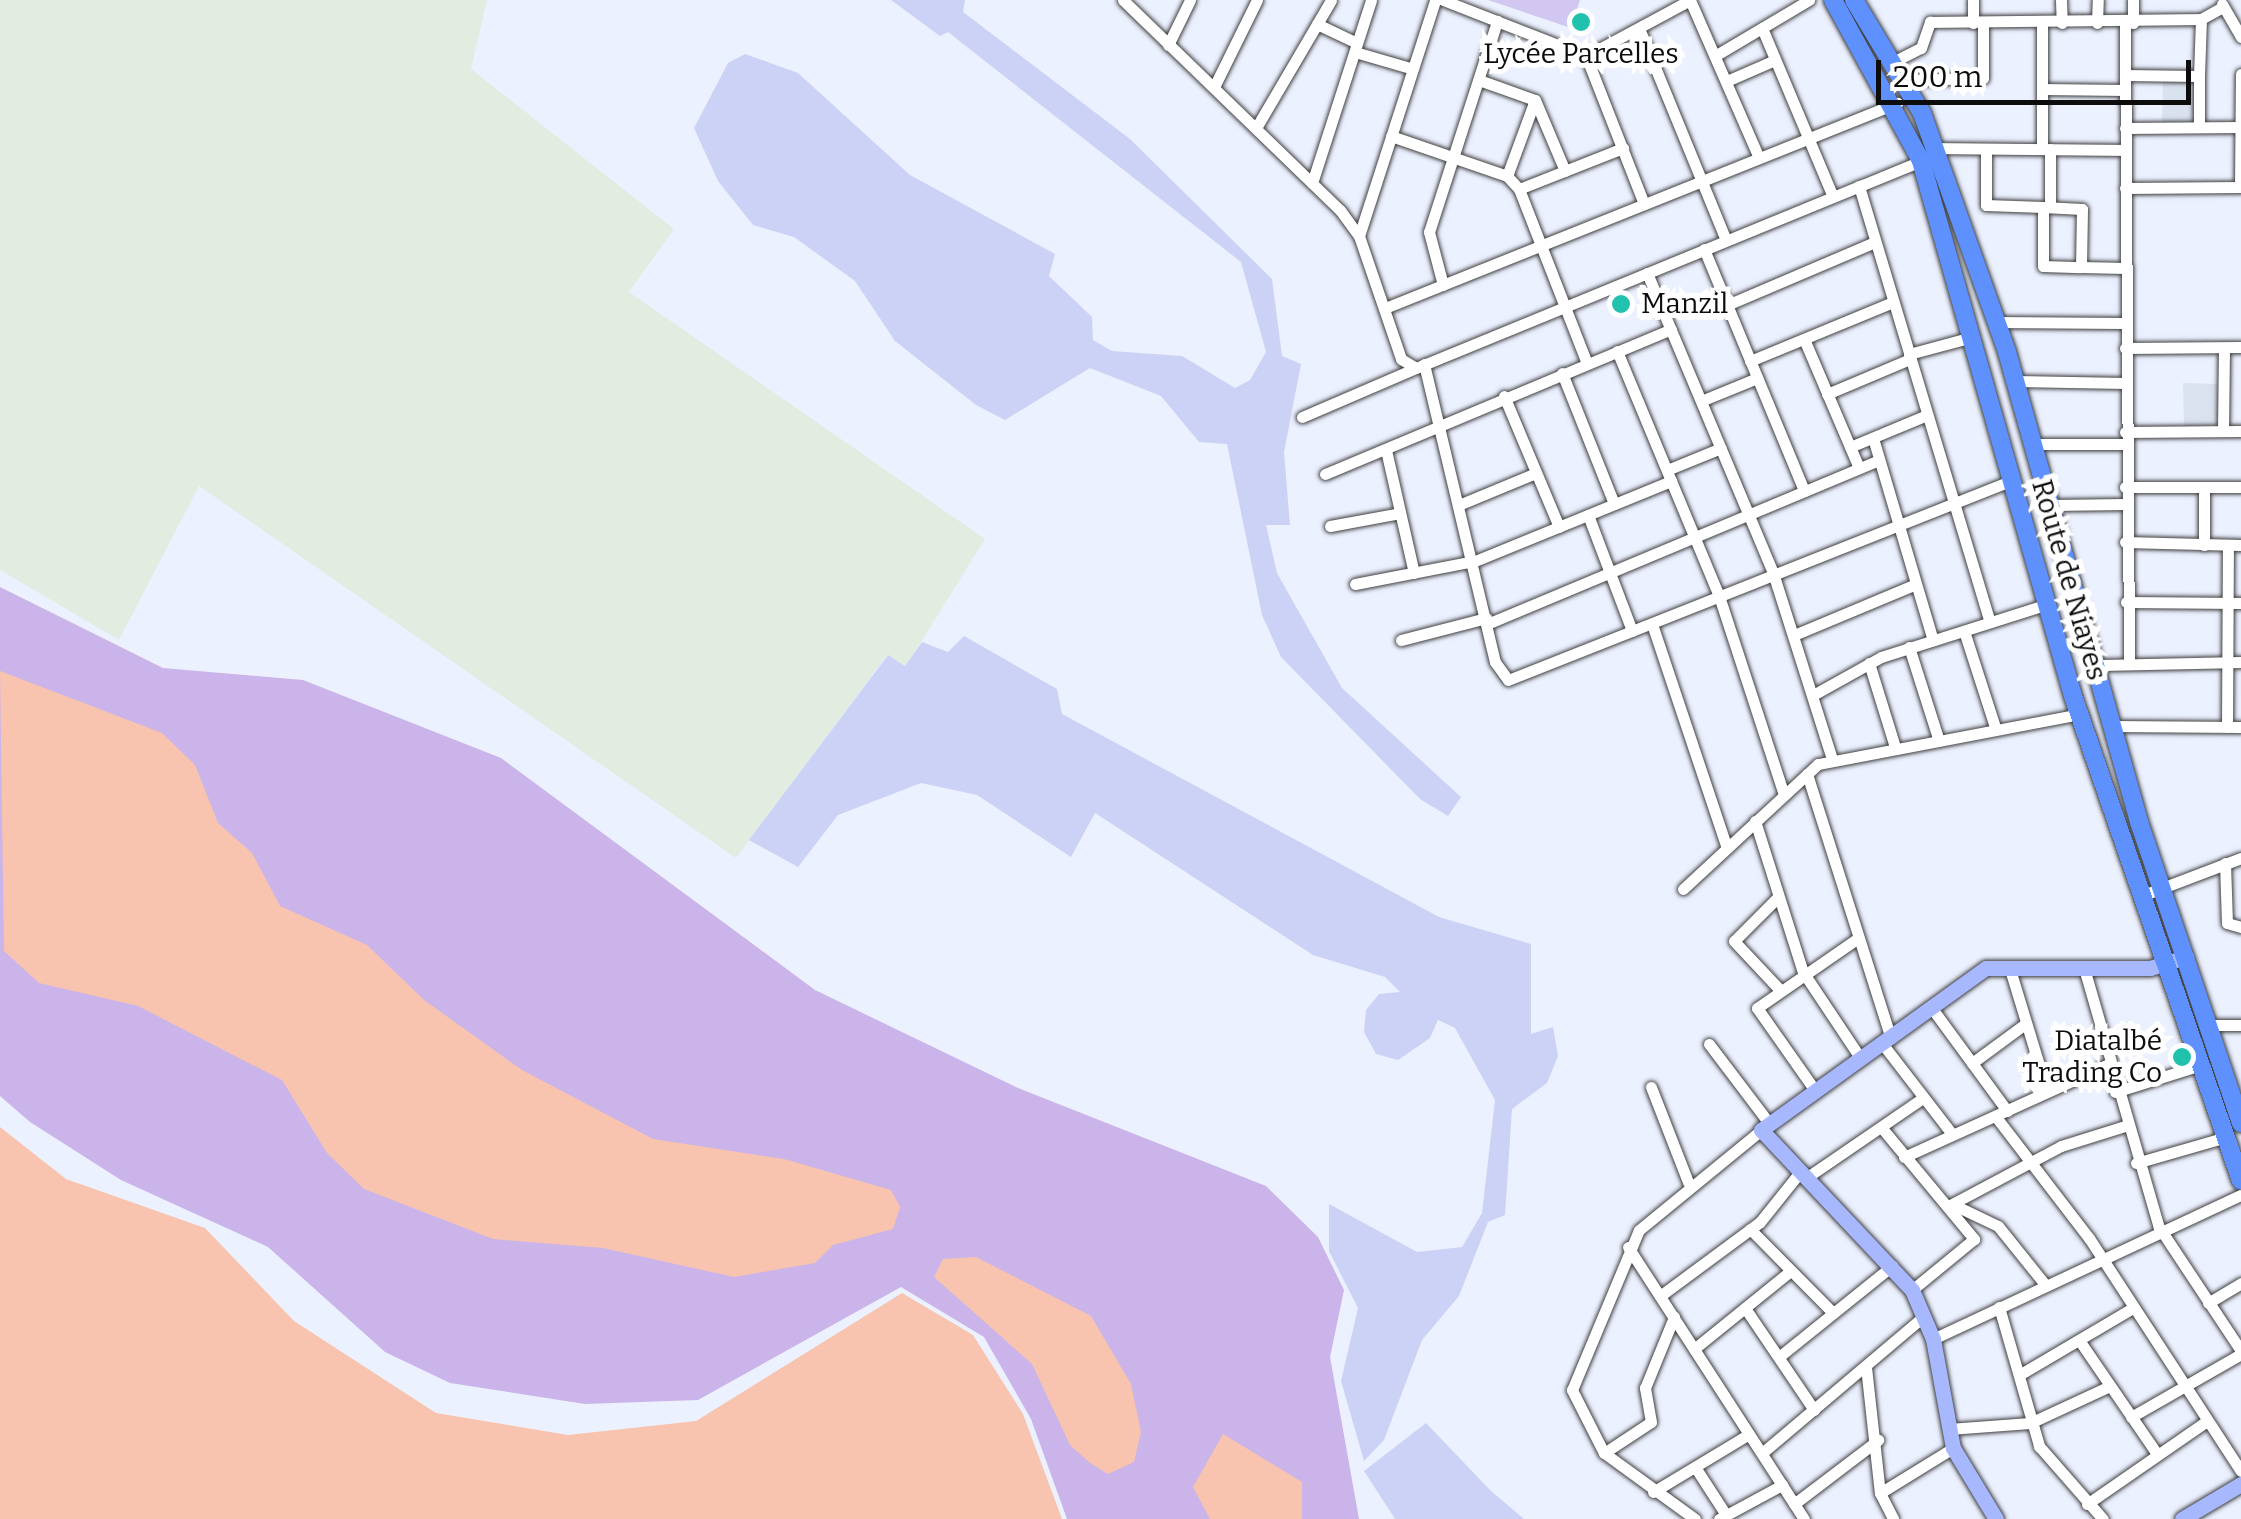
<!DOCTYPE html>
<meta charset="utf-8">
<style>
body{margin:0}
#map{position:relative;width:2241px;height:1519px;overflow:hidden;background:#ecf1ff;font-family:Bitter,serif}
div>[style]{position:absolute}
.industrial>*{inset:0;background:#e2ece0}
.farmland>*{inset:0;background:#cbd2f6}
.green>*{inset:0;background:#cab4ea}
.pitch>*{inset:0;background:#d2c7f1}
.plaza>*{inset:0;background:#dbe2ef}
.water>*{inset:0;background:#f8c4af}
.roads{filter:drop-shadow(0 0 2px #3f3f3f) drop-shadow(0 0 2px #3f3f3f)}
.street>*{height:11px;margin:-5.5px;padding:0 5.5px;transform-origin:5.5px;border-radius:5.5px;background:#fff}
.secondary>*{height:15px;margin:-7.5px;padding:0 7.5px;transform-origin:7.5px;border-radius:7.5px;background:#a7b8ff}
.primary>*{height:18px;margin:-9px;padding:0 9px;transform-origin:9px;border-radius:9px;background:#5e91fd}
.dots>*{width:28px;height:28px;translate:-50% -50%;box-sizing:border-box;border:5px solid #fff;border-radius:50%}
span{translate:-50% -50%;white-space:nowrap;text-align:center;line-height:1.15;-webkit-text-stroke:10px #fff;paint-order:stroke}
.poi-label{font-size:28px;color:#0c0c0c}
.left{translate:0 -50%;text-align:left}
.right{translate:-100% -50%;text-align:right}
.street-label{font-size:28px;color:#0c0c0c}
.scale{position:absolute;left:1876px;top:60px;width:315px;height:45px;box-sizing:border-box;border:5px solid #0c0c0c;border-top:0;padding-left:12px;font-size:30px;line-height:35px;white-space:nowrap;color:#0c0c0c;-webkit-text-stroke:8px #fff;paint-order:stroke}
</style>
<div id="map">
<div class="industrial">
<i style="clip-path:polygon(0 0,487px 0,471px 69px,674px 229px,629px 292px,985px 539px,906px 666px,887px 655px,736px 858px,199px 486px,119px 640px,0 570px)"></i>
</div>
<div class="farmland">
<i style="clip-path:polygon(891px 0,965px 0,963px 12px,1130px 139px,1272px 279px,1282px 356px,1301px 364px,1284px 452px,1290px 525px,1266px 525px,1277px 573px,1342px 688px,1461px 797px,1448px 816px,1420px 799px,1281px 657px,1262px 615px,1227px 444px,1199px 442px,1161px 396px,1090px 368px,1005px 420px,976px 405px,895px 341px,855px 281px,794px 237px,753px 225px,718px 181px,694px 128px,728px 63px,745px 54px,798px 73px,910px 175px,1055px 254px,1049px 276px,1092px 317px,1093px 340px,1112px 351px,1182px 356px,1235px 388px,1250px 380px,1266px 352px,1241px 262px,948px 32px,940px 36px)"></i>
<i style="clip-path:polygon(964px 636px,1057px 689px,1062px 714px,1439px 917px,1531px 944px,1531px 1034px,1553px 1027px,1558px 1056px,1547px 1083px,1512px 1109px,1505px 1215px,1488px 1222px,1459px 1296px,1422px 1340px,1384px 1440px,1364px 1461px,1341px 1381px,1358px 1308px,1329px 1251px,1329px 1204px,1417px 1252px,1462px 1247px,1482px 1213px,1495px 1100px,1455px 1028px,1438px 1020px,1430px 1038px,1398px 1060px,1376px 1054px,1364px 1032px,1366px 1010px,1379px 994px,1400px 992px,1385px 977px,1313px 955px,1095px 813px,1071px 857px,977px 795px,921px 783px,838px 815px,798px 867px,749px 840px,888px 655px,905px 666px,922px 642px,948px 652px)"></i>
<i style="clip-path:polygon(1426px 1423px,1491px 1491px,1524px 1519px,1395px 1519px,1364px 1471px)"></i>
</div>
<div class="green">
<i style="clip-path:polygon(0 587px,163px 668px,303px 680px,501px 758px,815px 990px,1018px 1088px,1266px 1186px,1318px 1237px,1344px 1290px,1330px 1357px,1359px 1519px,1067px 1519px,1031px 1419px,984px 1337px,901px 1287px,698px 1400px,585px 1404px,450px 1383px,385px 1352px,268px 1247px,121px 1180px,30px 1122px,0 1096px)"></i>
</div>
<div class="pitch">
<i style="clip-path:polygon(1488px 0,1580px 0,1571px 28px)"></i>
</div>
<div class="plaza">
<i style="clip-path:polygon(2194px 81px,2196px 123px,2162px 124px,2163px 82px)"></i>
<i style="clip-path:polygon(2183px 383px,2218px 384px,2219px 424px,2184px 427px)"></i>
</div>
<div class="water">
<i style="clip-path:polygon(0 671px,162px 733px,195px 765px,218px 823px,252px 853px,280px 906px,367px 945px,424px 1000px,522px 1070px,653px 1139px,784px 1159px,891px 1190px,900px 1207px,893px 1229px,833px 1245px,815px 1263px,734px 1277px,603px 1248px,493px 1239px,364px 1189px,327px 1153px,282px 1080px,138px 1006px,39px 983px,4px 951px)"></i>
<i style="clip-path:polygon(0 1127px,66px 1179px,205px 1228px,294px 1321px,436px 1413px,568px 1435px,696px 1421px,902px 1293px,973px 1335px,1023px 1414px,1062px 1519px,0 1519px)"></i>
<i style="clip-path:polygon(976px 1257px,1091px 1316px,1131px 1384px,1141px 1432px,1134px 1462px,1108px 1474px,1090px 1463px,1070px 1445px,1032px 1364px,934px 1277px,943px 1259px)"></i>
<i style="clip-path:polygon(1223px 1434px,1302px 1482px,1302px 1519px,1210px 1519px,1193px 1487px)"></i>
</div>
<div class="roads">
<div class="street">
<i style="left:1123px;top:0;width:302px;rotate:44.1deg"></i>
<i style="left:1340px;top:210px;width:32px;rotate:54deg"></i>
<i style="left:1359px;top:236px;width:130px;rotate:71.1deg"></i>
<i style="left:1401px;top:359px;width:17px;rotate:31deg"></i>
<i style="left:1416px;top:368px;width:546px;rotate:-22.29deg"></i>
<i style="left:1443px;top:0;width:154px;rotate:21.4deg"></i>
<i style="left:1586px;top:56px;width:118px;rotate:-28.3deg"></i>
<i style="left:1690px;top:0;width:172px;rotate:66.4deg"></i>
<i style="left:1973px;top:0;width:23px;rotate:90deg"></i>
<i style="left:2061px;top:0;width:23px;rotate:88deg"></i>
<i style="left:2133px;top:0;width:23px;rotate:90deg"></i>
<i style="left:2222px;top:4px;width:38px;rotate:60deg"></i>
<i style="left:2097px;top:23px;width:23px;rotate:-88deg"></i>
<i style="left:2125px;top:23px;width:641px;rotate:89.64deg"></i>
<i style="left:1317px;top:24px;width:44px;rotate:25.4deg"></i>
<i style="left:1762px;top:28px;width:183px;rotate:67.2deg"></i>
<i style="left:1641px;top:33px;width:224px;rotate:67.7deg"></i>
<i style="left:1168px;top:45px;width:50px;rotate:-63.9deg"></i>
<i style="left:1355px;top:52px;width:60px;rotate:16.3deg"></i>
<i style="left:1718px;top:54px;width:106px;rotate:-30.7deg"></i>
<i style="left:1586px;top:56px;width:159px;rotate:68.6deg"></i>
<i style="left:1893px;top:62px;width:31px;rotate:-27deg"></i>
<i style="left:1921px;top:48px;width:28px;rotate:-71deg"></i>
<i style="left:1930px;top:22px;width:271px;rotate:-0.6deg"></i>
<i style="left:2125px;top:75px;width:74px;rotate:0.8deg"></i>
<i style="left:2199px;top:76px;width:57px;rotate:-88deg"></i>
<i style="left:2201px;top:19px;width:25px;rotate:-29deg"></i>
<i style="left:1479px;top:80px;width:59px;rotate:19.7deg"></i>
<i style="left:1535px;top:100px;width:77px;rotate:67.1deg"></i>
<i style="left:1729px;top:80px;width:50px;rotate:-23.5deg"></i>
<i style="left:1904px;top:80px;width:79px;rotate:-1.5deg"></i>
<i style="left:1983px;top:78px;width:55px;rotate:-90deg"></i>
<i style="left:1214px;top:87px;width:97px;rotate:-63.7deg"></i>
<i style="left:2042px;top:89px;width:83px;rotate:0.7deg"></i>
<i style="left:2199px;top:127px;width:51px;rotate:-90deg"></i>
<i style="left:1256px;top:128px;width:148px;rotate:-59.6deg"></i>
<i style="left:2125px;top:128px;width:116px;rotate:-0.5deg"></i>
<i style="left:1391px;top:136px;width:123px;rotate:19deg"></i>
<i style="left:1507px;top:176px;width:18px;rotate:47deg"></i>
<i style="left:1519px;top:189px;width:187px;rotate:68.7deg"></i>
<i style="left:1934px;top:148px;width:191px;rotate:0.6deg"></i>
<i style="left:2042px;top:149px;width:126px;rotate:-90deg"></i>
<i style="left:1986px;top:150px;width:55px;rotate:90deg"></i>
<i style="left:1986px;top:205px;width:57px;rotate:2deg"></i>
<i style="left:1507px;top:176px;width:81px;rotate:-69.8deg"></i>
<i style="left:1312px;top:183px;width:192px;rotate:-72.1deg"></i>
<i style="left:1859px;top:186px;width:455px;rotate:73.3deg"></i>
<i style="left:2240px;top:187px;width:113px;rotate:-89.5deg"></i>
<i style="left:2125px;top:188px;width:116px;rotate:-0.5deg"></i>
<i style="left:1519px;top:189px;width:112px;rotate:-21.5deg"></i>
<i style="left:2050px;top:207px;width:58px;rotate:-90deg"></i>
<i style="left:1359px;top:236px;width:248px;rotate:-72.1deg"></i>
<i style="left:1704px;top:249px;width:262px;rotate:67.5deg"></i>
<i style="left:2081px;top:267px;width:58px;rotate:-89deg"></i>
<i style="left:2082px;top:209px;width:39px;rotate:-177deg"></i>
<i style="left:2043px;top:207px;width:59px;rotate:90deg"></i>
<i style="left:2043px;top:266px;width:38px;rotate:2deg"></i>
<i style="left:2081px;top:267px;width:44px;rotate:1.3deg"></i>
<i style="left:1647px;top:273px;width:325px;rotate:67.2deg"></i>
<i style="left:1773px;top:573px;width:195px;rotate:72.4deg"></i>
<i style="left:1443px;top:285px;width:55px;rotate:-104.8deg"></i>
<i style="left:1429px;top:232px;width:222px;rotate:-72.1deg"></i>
<i style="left:1727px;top:305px;width:161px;rotate:-23.1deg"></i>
<i style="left:1385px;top:308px;width:552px;rotate:-21.82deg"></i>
<i style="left:1994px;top:322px;width:131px;rotate:0.4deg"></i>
<i style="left:1804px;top:339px;width:140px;rotate:66.9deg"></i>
<i style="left:2125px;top:348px;width:116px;rotate:-0.5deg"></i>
<i style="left:1617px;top:351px;width:265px;rotate:67.4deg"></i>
<i style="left:1719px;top:596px;width:209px;rotate:71.9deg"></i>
<i style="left:1909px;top:354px;width:65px;rotate:-15.1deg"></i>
<i style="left:1750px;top:361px;width:155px;rotate:-22.4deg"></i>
<i style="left:1424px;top:364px;width:306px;rotate:76.6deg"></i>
<i style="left:1495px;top:662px;width:22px;rotate:54deg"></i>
<i style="left:1508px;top:680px;width:543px;rotate:-21.61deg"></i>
<i style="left:1562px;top:373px;width:141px;rotate:68.3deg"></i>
<i style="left:2016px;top:381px;width:109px;rotate:1.1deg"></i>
<i style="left:1827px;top:394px;width:90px;rotate:-22.9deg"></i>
<i style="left:1504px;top:396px;width:142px;rotate:67.2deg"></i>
<i style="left:1701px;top:401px;width:61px;rotate:-22.3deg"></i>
<i style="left:1302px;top:417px;width:124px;rotate:-23.3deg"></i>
<i style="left:2223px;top:431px;width:83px;rotate:-89.3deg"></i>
<i style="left:2125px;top:432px;width:116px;rotate:-0.5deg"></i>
<i style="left:1873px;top:438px;width:211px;rotate:73.5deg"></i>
<i style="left:2033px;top:444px;width:92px"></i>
<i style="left:1850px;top:447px;width:83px;rotate:-22.6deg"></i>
<i style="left:1386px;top:450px;width:126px;rotate:77.2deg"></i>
<i style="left:1667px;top:470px;width:58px;rotate:-22.2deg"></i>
<i style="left:1325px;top:474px;width:375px;rotate:-22.7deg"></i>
<i style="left:2125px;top:487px;width:116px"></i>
<i style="left:1461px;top:504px;width:81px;rotate:-22.5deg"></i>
<i style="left:2051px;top:505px;width:74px;rotate:-0.8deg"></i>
<i style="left:1588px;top:515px;width:124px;rotate:69.2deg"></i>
<i style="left:1330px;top:526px;width:71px;rotate:-10.5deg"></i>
<i style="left:2125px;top:542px;width:116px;rotate:1.5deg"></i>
<i style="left:2204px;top:545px;width:58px;rotate:-90deg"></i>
<i style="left:1355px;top:584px;width:122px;rotate:-10.9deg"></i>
<i style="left:1475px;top:561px;width:212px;rotate:-22.2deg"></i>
<i style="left:2126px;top:602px;width:115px;rotate:0.5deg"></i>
<i style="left:1487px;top:624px;width:425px;rotate:-22.7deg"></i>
<i style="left:1652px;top:624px;width:233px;rotate:71.5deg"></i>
<i style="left:1964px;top:631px;width:101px;rotate:72.1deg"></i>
<i style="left:1794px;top:635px;width:132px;rotate:-22.7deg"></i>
<i style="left:1401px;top:640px;width:88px;rotate:-14.5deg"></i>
<i style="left:1909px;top:647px;width:96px;rotate:72.3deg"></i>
<i style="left:1869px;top:663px;width:88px;rotate:72.8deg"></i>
<i style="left:2101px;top:665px;width:140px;rotate:-1.2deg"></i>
<i style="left:1813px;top:695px;width:78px;rotate:-29.2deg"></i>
<i style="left:1881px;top:657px;width:175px;rotate:-17.6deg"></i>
<i style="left:2112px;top:726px;width:129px;rotate:0.4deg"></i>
<i style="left:2227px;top:727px;width:182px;rotate:-89.7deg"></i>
<i style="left:1807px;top:774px;width:274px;rotate:72.4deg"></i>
<i style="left:1755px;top:821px;width:158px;rotate:72.4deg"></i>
<i style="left:1803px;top:972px;width:101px;rotate:56.3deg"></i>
<i style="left:2225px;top:863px;width:60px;rotate:88.1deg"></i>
<i style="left:2227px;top:923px;width:15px;rotate:16deg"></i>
<i style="left:1683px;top:889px;width:184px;rotate:-42.8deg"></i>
<i style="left:1818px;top:764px;width:266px;rotate:-10.8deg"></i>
<i style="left:2141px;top:896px;width:107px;rotate:-20.8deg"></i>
<i style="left:1778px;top:897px;width:62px;rotate:135deg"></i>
<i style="left:1734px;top:941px;width:66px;rotate:46.8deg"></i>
<i style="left:2009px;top:966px;width:127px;rotate:73.1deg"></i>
<i style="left:2084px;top:968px;width:270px;rotate:73.9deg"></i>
<i style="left:2159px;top:1227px;width:149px;rotate:56.5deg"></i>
<i style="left:1931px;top:1007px;width:129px;rotate:53.8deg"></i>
<i style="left:2208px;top:1025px;width:33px"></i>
<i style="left:1881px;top:1042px;width:116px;rotate:52.3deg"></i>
<i style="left:1709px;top:1044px;width:99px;rotate:52.8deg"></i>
<i style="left:1972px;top:1063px;width:66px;rotate:-36.3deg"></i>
<i style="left:1651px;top:1087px;width:102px;rotate:68.7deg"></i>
<i style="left:1814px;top:1089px;width:99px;rotate:-125.1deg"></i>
<i style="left:1757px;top:1008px;width:123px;rotate:-34.7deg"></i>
<i style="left:2115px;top:1092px;width:90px;rotate:-17.4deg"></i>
<i style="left:1996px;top:1117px;width:153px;rotate:52.5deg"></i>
<i style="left:2089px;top:1238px;width:278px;rotate:56.9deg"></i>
<i style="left:1881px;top:1127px;width:146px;rotate:50.3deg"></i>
<i style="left:1974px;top:1239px;width:80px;rotate:140.6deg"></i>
<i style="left:1904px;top:1157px;width:223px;rotate:-24.4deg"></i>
<i style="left:2136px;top:1163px;width:94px;rotate:-16.1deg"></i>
<i style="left:1806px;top:1178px;width:142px;rotate:-34.4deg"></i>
<i style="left:1952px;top:1204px;width:123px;rotate:-28deg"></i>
<i style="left:2061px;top:1146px;width:67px;rotate:-17.4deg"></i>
<i style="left:1954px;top:1205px;width:49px;rotate:25.5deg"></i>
<i style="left:1998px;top:1226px;width:72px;rotate:51.2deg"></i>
<i style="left:1750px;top:1229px;width:118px;rotate:45.3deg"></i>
<i style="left:1628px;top:1247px;width:324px;rotate:57.1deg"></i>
<i style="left:1660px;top:1296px;width:124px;rotate:-36.5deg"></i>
<i style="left:1760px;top:1222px;width:64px;rotate:-51.3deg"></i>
<i style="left:2208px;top:1303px;width:39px;rotate:-31deg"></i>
<i style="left:1999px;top:1307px;width:145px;rotate:73.9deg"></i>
<i style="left:2039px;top:1446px;width:97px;rotate:48.8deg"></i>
<i style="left:1745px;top:1308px;width:123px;rotate:55.9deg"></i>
<i style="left:1933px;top:1339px;width:340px;rotate:-25.1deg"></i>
<i style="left:2079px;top:1340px;width:135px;rotate:55.6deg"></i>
<i style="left:1694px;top:1349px;width:122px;rotate:-39deg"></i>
<i style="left:1780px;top:1356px;width:144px;rotate:-38.8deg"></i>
<i style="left:1866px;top:1367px;width:127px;rotate:83.7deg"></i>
<i style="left:1880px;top:1493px;width:29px;rotate:63deg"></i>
<i style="left:2019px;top:1375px;width:130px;rotate:-30.5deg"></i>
<i style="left:2131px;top:1417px;width:127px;rotate:-29.8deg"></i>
<i style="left:1949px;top:1429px;width:81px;rotate:-4.2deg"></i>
<i style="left:2030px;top:1423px;width:88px;rotate:-24.8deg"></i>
<i style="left:1604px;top:1453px;width:56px;rotate:-33.4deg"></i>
<i style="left:1651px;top:1422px;width:35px;rotate:-100deg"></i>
<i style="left:1645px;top:1388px;width:77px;rotate:-67.8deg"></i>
<i style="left:1762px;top:1453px;width:212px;rotate:-40.2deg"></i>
<i style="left:1695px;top:1467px;width:57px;rotate:57.1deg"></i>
<i style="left:1653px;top:1492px;width:112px;rotate:-31.1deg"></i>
<i style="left:1880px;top:1493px;width:86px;rotate:-31.7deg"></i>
<i style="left:1794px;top:1504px;width:106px;rotate:-37.3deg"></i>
<i style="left:2087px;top:1504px;width:146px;rotate:-34.7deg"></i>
<i style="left:1695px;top:1519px;width:112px;rotate:-144deg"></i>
<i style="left:1604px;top:1453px;width:71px;rotate:-116.9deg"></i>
<i style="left:1572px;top:1390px;width:173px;rotate:-67.3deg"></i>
<i style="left:1639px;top:1230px;width:158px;rotate:-39.3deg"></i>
<i style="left:1719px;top:1519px;width:72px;rotate:-28.4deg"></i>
</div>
<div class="secondary">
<i style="left:1996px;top:1519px;width:83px;rotate:-121.2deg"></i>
<i style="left:1953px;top:1448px;width:111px;rotate:-100.4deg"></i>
<i style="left:1933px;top:1339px;width:53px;rotate:-113.2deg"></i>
<i style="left:1912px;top:1290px;width:220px;rotate:-133.3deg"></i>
<i style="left:1761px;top:1130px;width:277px;rotate:-35.8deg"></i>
<i style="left:1986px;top:968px;width:164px"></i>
<i style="left:2150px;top:968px;width:38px;rotate:-17deg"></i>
<i style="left:2182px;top:1519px;width:69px;rotate:-30.7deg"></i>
</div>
<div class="primary">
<i style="left:1833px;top:0;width:183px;rotate:61.3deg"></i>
<i style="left:1921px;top:161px;width:556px;rotate:74.14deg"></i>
<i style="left:2073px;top:696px;width:513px;rotate:70.89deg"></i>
<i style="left:1854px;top:0;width:132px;rotate:59deg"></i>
<i style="left:1922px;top:113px;width:254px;rotate:70.4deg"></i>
<i style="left:2007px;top:352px;width:488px;rotate:74.3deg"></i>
<i style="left:2139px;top:822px;width:318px;rotate:71.3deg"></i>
</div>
</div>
<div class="dots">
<i style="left:1581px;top:22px;background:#20c1ad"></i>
<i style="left:1621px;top:304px;background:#20c1ad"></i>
<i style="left:2182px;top:1057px;background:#20c1ad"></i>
</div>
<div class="poi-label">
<span style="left:1581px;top:54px">Lycée Parcelles</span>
<span class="left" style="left:1641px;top:304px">Manzil</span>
<span class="right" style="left:2162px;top:1057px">Diatalbé<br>Trading Co</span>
</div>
<div class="street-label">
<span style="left:2069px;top:580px;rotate:74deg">Route de Niayes</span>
</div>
<div class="scale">200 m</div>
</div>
